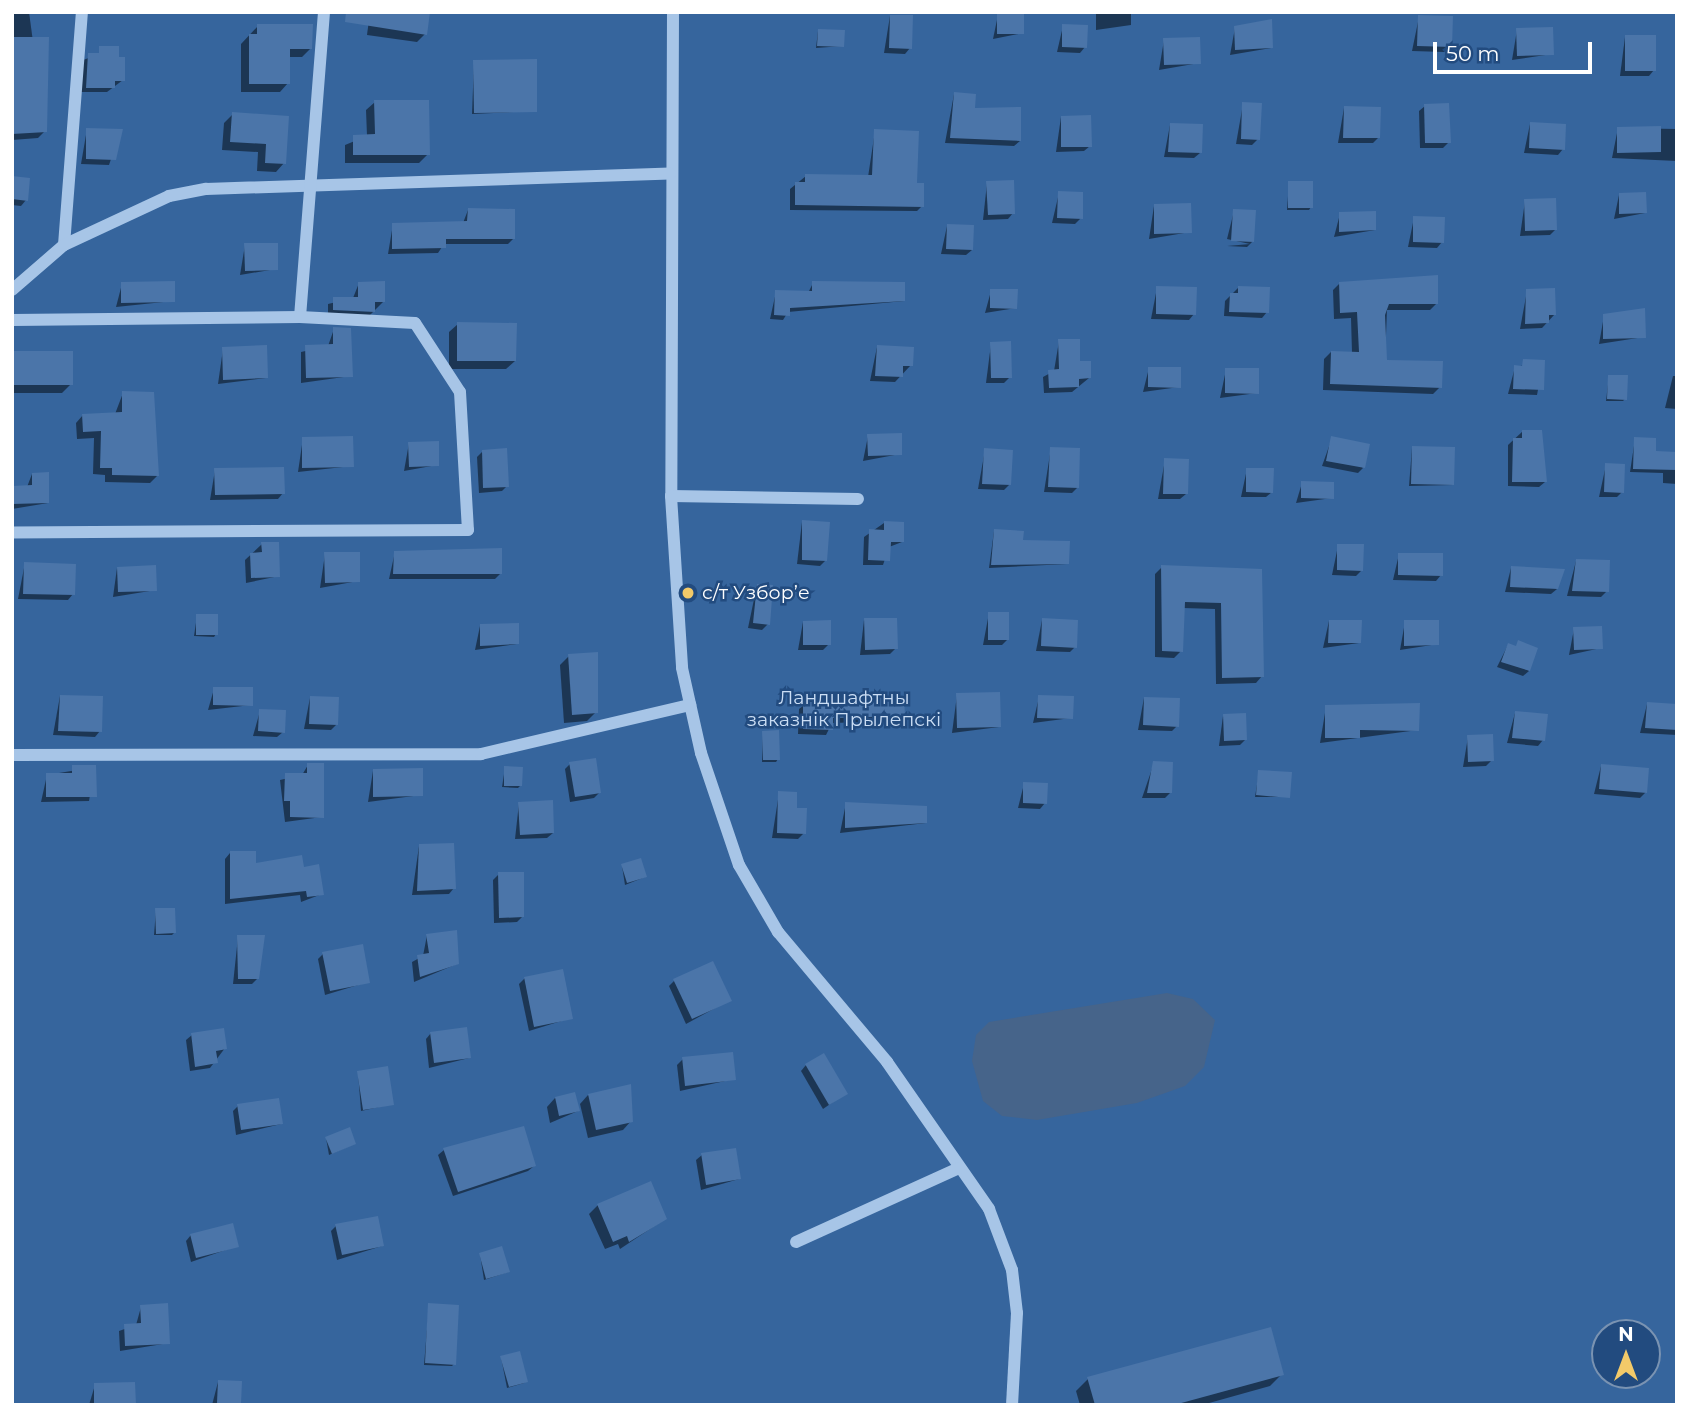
<!DOCTYPE html>
<meta charset="utf-8">
<style>
body{margin:0}
#map{position:relative;width:1689px;height:1417px;overflow:hidden;background:#224b7f;font-family:Montserrat,sans-serif}
div>[style]{position:absolute}
.green>*{inset:0;background:#36659d}
.water>*{inset:0;background:#46648a}
.shadow>*{inset:0;background:#0007}
.building>*{inset:0;background:#4b75a9}
.minor>*{height:12px;margin:-6px;padding:0 6px;transform-origin:6px;border-radius:6px;background:#a7c5e7}
.dots>*{width:19px;height:19px;translate:-50% -50%;box-sizing:border-box;border:4px solid #224b7f;border-radius:50%}
span{translate:-50% -50%;white-space:nowrap;text-align:center;line-height:1.15;-webkit-text-stroke:5px #224b7f;paint-order:stroke}
.poi-label{font-size:19px;color:#fff}
.left{translate:0 -50%;text-align:left}
.park-label{font-size:19px;color:#cbdef5}
.frame{position:absolute;inset:0;border:14px solid #fff;pointer-events:none}
.north{position:absolute;left:1591px;top:1319px;width:70px;height:70px;box-sizing:border-box;background:#224b7f;border:2px solid #7a93b2;border-radius:50%;rotate:0deg;font-size:19px;font-weight:700;line-height:28px;text-align:center;color:#fff}
.north::after{content:'';display:block;margin:auto;width:24px;height:32px;background:#f3ca69;clip-path:polygon(50% 0,100% 100%,50% 72%,0 100%)}
.scale{position:absolute;left:1433px;top:42px;width:159px;height:32px;box-sizing:border-box;border:4px solid #fff;border-top:0;padding-left:9px;font-size:21px;line-height:24px;white-space:nowrap;color:#fff;-webkit-text-stroke:5px #224b7f;paint-order:stroke}
</style>
<div id="map">
<div class="green">
<i style="clip-path:polygon(evenodd,12px 12px,1677px 12px,1677px 1405px,12px 1405px,12px 12px,1605px 1333px,1647px 1333px,1647px 1375px,1605px 1375px,1605px 1333px)"></i>
</div>
<div class="water">
<i style="clip-path:polygon(1167px 993px,1193px 999px,1215px 1020px,1204px 1067px,1185px 1086px,1137px 1103px,1037px 1120px,1002px 1116px,983px 1101px,972px 1061px,976px 1035px,989px 1022px)"></i>
</div>
<div class="shadow">
<i style="clip-path:polygon(12px 12px,29px 12px,45px 131px,38px 138px,12px 140px)"></i>
<i style="clip-path:polygon(370px 12px,425px 34px,417px 42px,367px 35px)"></i>
<i style="clip-path:polygon(1096px 12px,1131px 12px,1131px 25px,1096px 30px)"></i>
<i style="clip-path:polygon(998px 15px,1023px 33px,993px 39px)"></i>
<i style="clip-path:polygon(890px 16px,910px 48px,905px 54px,884px 53px)"></i>
<i style="clip-path:polygon(1419px 17px,1450px 46px,1444px 52px,1412px 51px)"></i>
<i style="clip-path:polygon(258px 26px,311px 48px,302px 57px,288px 57px,288px 83px,280px 92px,241px 92px,241px 44px)"></i>
<i style="clip-path:polygon(1063px 26px,1085px 47px,1080px 53px,1057px 52px)"></i>
<i style="clip-path:polygon(1235px 28px,1271px 48px,1230px 55px)"></i>
<i style="clip-path:polygon(1517px 30px,1552px 54px,1512px 60px)"></i>
<i style="clip-path:polygon(818px 31px,843px 46px,816px 48px)"></i>
<i style="clip-path:polygon(1625px 37px,1654px 70px,1649px 76px,1620px 76px)"></i>
<i style="clip-path:polygon(1164px 40px,1199px 63px,1159px 70px)"></i>
<i style="clip-path:polygon(117px 48px,123px 80px,107px 92px,81px 92px,83px 60px)"></i>
<i style="clip-path:polygon(474px 62px,535px 111px,472px 114px)"></i>
<i style="clip-path:polygon(954px 94px,973px 110px,1020px 141px,1014px 146px,945px 143px)"></i>
<i style="clip-path:polygon(375px 102px,428px 154px,419px 163px,345px 163px,345px 145px,367px 136px,366px 110px)"></i>
<i style="clip-path:polygon(1243px 104px,1258px 139px,1252px 145px,1236px 144px)"></i>
<i style="clip-path:polygon(1425px 106px,1449px 142px,1443px 148px,1420px 148px,1419px 111px)"></i>
<i style="clip-path:polygon(1344px 108px,1378px 138px,1373px 143px,1338px 143px)"></i>
<i style="clip-path:polygon(233px 114px,287px 117px,284px 163px,276px 172px,257px 171px,258px 152px,222px 150px,224px 123px)"></i>
<i style="clip-path:polygon(1061px 117px,1090px 146px,1084px 151px,1056px 152px)"></i>
<i style="clip-path:polygon(1530px 124px,1563px 149px,1558px 155px,1524px 153px)"></i>
<i style="clip-path:polygon(1170px 125px,1200px 153px,1194px 158px,1164px 157px)"></i>
<i style="clip-path:polygon(1618px 128px,1677px 129px,1677px 161px,1612px 158px)"></i>
<i style="clip-path:polygon(87px 129px,121px 130px,109px 165px,81px 164px)"></i>
<i style="clip-path:polygon(875px 131px,922px 206px,917px 211px,790px 210px,790px 189px,806px 176px,868px 177px)"></i>
<i style="clip-path:polygon(12px 178px,26px 200px,21px 206px,12px 205px)"></i>
<i style="clip-path:polygon(987px 183px,1013px 213px,1008px 219px,983px 220px)"></i>
<i style="clip-path:polygon(1289px 183px,1311px 207px,1309px 210px,1287px 210px)"></i>
<i style="clip-path:polygon(1059px 193px,1081px 218px,1075px 224px,1052px 223px)"></i>
<i style="clip-path:polygon(1619px 195px,1645px 213px,1614px 219px)"></i>
<i style="clip-path:polygon(1525px 201px,1555px 230px,1550px 235px,1520px 236px)"></i>
<i style="clip-path:polygon(1154px 206px,1190px 232px,1149px 239px)"></i>
<i style="clip-path:polygon(468px 210px,513px 239px,508px 244px,444px 244px,438px 253px,388px 254px,393px 224px,463px 223px)"></i>
<i style="clip-path:polygon(1234px 211px,1253px 241px,1247px 247px,1227px 246px,1250px 244px,1227px 239px)"></i>
<i style="clip-path:polygon(1340px 214px,1375px 230px,1334px 237px)"></i>
<i style="clip-path:polygon(1414px 218px,1442px 242px,1437px 248px,1408px 247px)"></i>
<i style="clip-path:polygon(947px 226px,972px 250px,966px 255px,941px 254px)"></i>
<i style="clip-path:polygon(245px 245px,276px 269px,240px 275px)"></i>
<i style="clip-path:polygon(359px 283px,384px 301px,368px 317px,328px 315px,328px 304px,353px 298px)"></i>
<i style="clip-path:polygon(813px 283px,904px 301px,788px 312px,783px 320px,770px 319px,776px 292px,808px 293px)"></i>
<i style="clip-path:polygon(1340px 283px,1437px 303px,1430px 310px,1387px 310px,1385px 361px,1440px 387px,1433px 394px,1323px 390px,1324px 359px,1331px 352px,1352px 353px,1351px 318px,1334px 319px,1333px 290px)"></i>
<i style="clip-path:polygon(122px 284px,173px 301px,116px 307px)"></i>
<i style="clip-path:polygon(1239px 287px,1267px 312px,1262px 318px,1224px 316px,1225px 301px)"></i>
<i style="clip-path:polygon(1157px 288px,1194px 314px,1189px 320px,1151px 319px)"></i>
<i style="clip-path:polygon(991px 291px,1016px 308px,985px 313px)"></i>
<i style="clip-path:polygon(1527px 291px,1555px 314px,1542px 328px,1520px 329px)"></i>
<i style="clip-path:polygon(1604px 316px,1644px 337px,1599px 344px)"></i>
<i style="clip-path:polygon(458px 324px,515px 361px,506px 369px,449px 369px,449px 332px)"></i>
<i style="clip-path:polygon(334px 329px,351px 376px,301px 383px,301px 352px,328px 346px)"></i>
<i style="clip-path:polygon(1059px 341px,1089px 378px,1072px 392px,1044px 393px,1043px 377px,1054px 371px)"></i>
<i style="clip-path:polygon(991px 344px,1010px 377px,1004px 383px,986px 383px)"></i>
<i style="clip-path:polygon(877px 347px,911px 365px,895px 382px,870px 381px)"></i>
<i style="clip-path:polygon(223px 349px,266px 378px,218px 384px)"></i>
<i style="clip-path:polygon(12px 353px,71px 384px,62px 393px,12px 393px)"></i>
<i style="clip-path:polygon(1543px 362px,1537px 395px,1508px 394px,1515px 367px)"></i>
<i style="clip-path:polygon(1149px 368px,1179px 387px,1143px 392px)"></i>
<i style="clip-path:polygon(1226px 370px,1257px 393px,1220px 398px)"></i>
<i style="clip-path:polygon(1609px 376px,1625px 399px,1623px 401px,1606px 401px)"></i>
<i style="clip-path:polygon(1673px 376px,1677px 376px,1677px 409px,1665px 408px)"></i>
<i style="clip-path:polygon(123px 393px,157px 476px,150px 483px,105px 482px,105px 475px,93px 474px,94px 438px,77px 439px,76px 423px,83px 415px,115px 414px)"></i>
<i style="clip-path:polygon(1523px 431px,1545px 482px,1539px 487px,1508px 486px,1508px 445px)"></i>
<i style="clip-path:polygon(868px 436px,900px 454px,863px 461px)"></i>
<i style="clip-path:polygon(303px 438px,352px 466px,298px 472px)"></i>
<i style="clip-path:polygon(1332px 438px,1363px 468px,1358px 473px,1322px 466px)"></i>
<i style="clip-path:polygon(1635px 439px,1654px 453px,1677px 454px,1677px 484px,1663px 483px,1663px 473px,1630px 472px)"></i>
<i style="clip-path:polygon(409px 443px,437px 465px,404px 471px)"></i>
<i style="clip-path:polygon(1051px 448px,1077px 488px,1072px 493px,1044px 492px)"></i>
<i style="clip-path:polygon(1412px 448px,1453px 485px,1409px 486px)"></i>
<i style="clip-path:polygon(985px 450px,1010px 484px,1004px 490px,978px 489px)"></i>
<i style="clip-path:polygon(482px 452px,507px 486px,502px 491px,479px 493px,477px 457px)"></i>
<i style="clip-path:polygon(1165px 460px,1186px 494px,1180px 499px,1158px 499px)"></i>
<i style="clip-path:polygon(1606px 465px,1622px 492px,1617px 497px,1599px 497px)"></i>
<i style="clip-path:polygon(1247px 469px,1272px 492px,1266px 497px,1241px 497px)"></i>
<i style="clip-path:polygon(215px 470px,283px 493px,278px 499px,210px 500px)"></i>
<i style="clip-path:polygon(32px 474px,48px 503px,12px 509px,12px 487px,27px 487px)"></i>
<i style="clip-path:polygon(1302px 483px,1332px 498px,1296px 503px)"></i>
<i style="clip-path:polygon(802px 522px,826px 560px,820px 566px,797px 564px)"></i>
<i style="clip-path:polygon(884px 523px,902px 542px,889px 547px,883px 565px,863px 565px,864px 537px)"></i>
<i style="clip-path:polygon(994px 531px,1021px 541px,1067px 564px,989px 568px)"></i>
<i style="clip-path:polygon(262px 544px,279px 576px,246px 583px,245px 560px)"></i>
<i style="clip-path:polygon(1338px 546px,1362px 570px,1356px 576px,1332px 575px)"></i>
<i style="clip-path:polygon(395px 552px,501px 573px,495px 579px,389px 579px)"></i>
<i style="clip-path:polygon(325px 554px,358px 581px,320px 588px)"></i>
<i style="clip-path:polygon(1399px 554px,1441px 575px,1436px 581px,1393px 580px)"></i>
<i style="clip-path:polygon(1576px 561px,1607px 591px,1601px 597px,1567px 596px)"></i>
<i style="clip-path:polygon(25px 563px,73px 594px,68px 600px,18px 599px)"></i>
<i style="clip-path:polygon(1162px 567px,1260px 571px,1262px 676px,1256px 683px,1216px 684px,1215px 609px,1183px 608px,1181px 651px,1174px 658px,1155px 657px,1155px 574px)"></i>
<i style="clip-path:polygon(117px 568px,156px 590px,113px 597px)"></i>
<i style="clip-path:polygon(1511px 568px,1557px 589px,1551px 594px,1505px 592px)"></i>
<i style="clip-path:polygon(757px 585px,768px 624px,762px 630px,748px 628px)"></i>
<i style="clip-path:polygon(989px 613px,1008px 639px,1002px 645px,983px 645px)"></i>
<i style="clip-path:polygon(197px 616px,216px 634px,214px 637px,194px 636px)"></i>
<i style="clip-path:polygon(864px 620px,896px 648px,890px 654px,860px 655px)"></i>
<i style="clip-path:polygon(1042px 620px,1075px 647px,1070px 652px,1036px 651px)"></i>
<i style="clip-path:polygon(1329px 621px,1359px 643px,1323px 648px)"></i>
<i style="clip-path:polygon(803px 622px,829px 644px,823px 650px,798px 650px)"></i>
<i style="clip-path:polygon(1405px 622px,1438px 644px,1400px 650px)"></i>
<i style="clip-path:polygon(480px 626px,517px 644px,475px 650px)"></i>
<i style="clip-path:polygon(1574px 629px,1601px 648px,1569px 655px)"></i>
<i style="clip-path:polygon(1508px 645px,1529px 671px,1523px 676px,1497px 667px)"></i>
<i style="clip-path:polygon(569px 656px,596px 712px,587px 721px,564px 723px,560px 665px)"></i>
<i style="clip-path:polygon(214px 689px,251px 705px,208px 710px)"></i>
<i style="clip-path:polygon(818px 694px,832px 700px,903px 715px,898px 721px,832px 723px,826px 735px,798px 734px,799px 709px)"></i>
<i style="clip-path:polygon(957px 695px,999px 727px,952px 733px)"></i>
<i style="clip-path:polygon(60px 696px,100px 731px,95px 737px,53px 735px)"></i>
<i style="clip-path:polygon(1039px 697px,1071px 718px,1033px 723px)"></i>
<i style="clip-path:polygon(310px 698px,337px 724px,331px 730px,304px 729px)"></i>
<i style="clip-path:polygon(1144px 698px,1177px 726px,1172px 731px,1138px 730px)"></i>
<i style="clip-path:polygon(1647px 704px,1677px 706px,1677px 735px,1640px 733px)"></i>
<i style="clip-path:polygon(1326px 707px,1418px 730px,1320px 743px)"></i>
<i style="clip-path:polygon(260px 711px,283px 732px,277px 737px,253px 736px)"></i>
<i style="clip-path:polygon(1515px 713px,1543px 740px,1538px 746px,1507px 743px)"></i>
<i style="clip-path:polygon(1223px 716px,1246px 739px,1240px 745px,1219px 746px)"></i>
<i style="clip-path:polygon(763px 733px,778px 759px,776px 762px,762px 762px)"></i>
<i style="clip-path:polygon(1468px 737px,1492px 760px,1486px 766px,1463px 767px)"></i>
<i style="clip-path:polygon(1154px 763px,1170px 793px,1165px 798px,1142px 798px)"></i>
<i style="clip-path:polygon(570px 764px,600px 792px,594px 798px,570px 802px,565px 769px)"></i>
<i style="clip-path:polygon(308px 765px,322px 817px,285px 822px,280px 780px,302px 775px)"></i>
<i style="clip-path:polygon(1601px 766px,1646px 792px,1640px 798px,1594px 794px)"></i>
<i style="clip-path:polygon(95px 767px,89px 801px,41px 802px,47px 775px)"></i>
<i style="clip-path:polygon(505px 768px,520px 786px,518px 788px,502px 787px)"></i>
<i style="clip-path:polygon(373px 771px,421px 795px,368px 802px)"></i>
<i style="clip-path:polygon(1259px 772px,1288px 797px,1255px 797px)"></i>
<i style="clip-path:polygon(1024px 784px,1045px 803px,1040px 809px,1018px 808px)"></i>
<i style="clip-path:polygon(779px 793px,795px 810px,804px 833px,798px 839px,772px 838px)"></i>
<i style="clip-path:polygon(519px 803px,553px 833px,547px 838px,515px 839px)"></i>
<i style="clip-path:polygon(846px 803px,926px 823px,840px 833px)"></i>
<i style="clip-path:polygon(419px 846px,454px 888px,449px 894px,412px 895px)"></i>
<i style="clip-path:polygon(230px 853px,255px 865px,322px 894px,301px 902px,300px 895px,225px 904px,225px 859px)"></i>
<i style="clip-path:polygon(622px 866px,645px 877px,625px 885px)"></i>
<i style="clip-path:polygon(499px 874px,523px 916px,517px 922px,494px 923px,493px 880px)"></i>
<i style="clip-path:polygon(156px 910px,174px 933px,172px 935px,154px 935px)"></i>
<i style="clip-path:polygon(427px 935px,457px 964px,414px 982px,412px 962px,423px 956px)"></i>
<i style="clip-path:polygon(238px 937px,258px 978px,252px 984px,233px 984px)"></i>
<i style="clip-path:polygon(323px 954px,368px 982px,325px 995px,318px 959px)"></i>
<i style="clip-path:polygon(525px 978px,571px 1018px,529px 1031px,519px 984px)"></i>
<i style="clip-path:polygon(674px 981px,730px 1000px,686px 1024px,669px 986px)"></i>
<i style="clip-path:polygon(431px 1033px,469px 1058px,429px 1068px,426px 1039px)"></i>
<i style="clip-path:polygon(192px 1035px,225px 1048px,210px 1068px,190px 1071px,186px 1040px)"></i>
<i style="clip-path:polygon(683px 1059px,734px 1079px,680px 1091px,677px 1065px)"></i>
<i style="clip-path:polygon(806px 1065px,846px 1093px,823px 1109px,801px 1071px)"></i>
<i style="clip-path:polygon(358px 1072px,392px 1104px,361px 1111px)"></i>
<i style="clip-path:polygon(588px 1095px,631px 1121px,623px 1130px,588px 1138px,580px 1104px)"></i>
<i style="clip-path:polygon(555px 1098px,578px 1111px,550px 1123px,547px 1107px)"></i>
<i style="clip-path:polygon(238px 1106px,281px 1124px,236px 1135px,233px 1111px)"></i>
<i style="clip-path:polygon(523px 1128px,534px 1166px,528px 1171px,453px 1196px,438px 1155px,444px 1150px)"></i>
<i style="clip-path:polygon(326px 1138px,354px 1144px,329px 1155px)"></i>
<i style="clip-path:polygon(702px 1155px,739px 1179px,701px 1190px,696px 1160px)"></i>
<i style="clip-path:polygon(598px 1205px,665px 1219px,620px 1249px,618px 1244px,605px 1249px,589px 1214px)"></i>
<i style="clip-path:polygon(336px 1226px,382px 1246px,337px 1260px,331px 1231px)"></i>
<i style="clip-path:polygon(191px 1235px,237px 1246px,191px 1262px,186px 1241px)"></i>
<i style="clip-path:polygon(480px 1254px,508px 1272px,484px 1280px)"></i>
<i style="clip-path:polygon(429px 1305px,454px 1364px,452px 1366px,424px 1365px)"></i>
<i style="clip-path:polygon(141px 1307px,169px 1343px,120px 1351px,119px 1331px,136px 1325px)"></i>
<i style="clip-path:polygon(501px 1357px,526px 1381px,524px 1383px,507px 1388px)"></i>
<i style="clip-path:polygon(1282px 1374px,1270px 1386px,1202px 1405px,1080px 1405px,1076px 1391px,1088px 1379px)"></i>
<i style="clip-path:polygon(218px 1382px,239px 1403px,238px 1405px,212px 1405px)"></i>
<i style="clip-path:polygon(95px 1385px,134px 1405px,89px 1405px)"></i>
</div>
<div class="building">
<i style="clip-path:polygon(346px 12px,430px 12px,427px 35px,345px 22px)"></i>
<i style="clip-path:polygon(997px 13px,1024px 13px,1024px 34px,997px 34px)"></i>
<i style="clip-path:polygon(890px 15px,913px 15px,912px 49px,889px 48px)"></i>
<i style="clip-path:polygon(1418px 15px,1453px 16px,1452px 47px,1417px 46px)"></i>
<i style="clip-path:polygon(1272px 19px,1273px 48px,1235px 50px,1234px 26px)"></i>
<i style="clip-path:polygon(257px 24px,313px 24px,312px 49px,290px 49px,290px 84px,249px 84px,249px 34px,257px 34px)"></i>
<i style="clip-path:polygon(1062px 24px,1088px 25px,1087px 48px,1062px 47px)"></i>
<i style="clip-path:polygon(1553px 27px,1554px 55px,1517px 56px,1516px 28px)"></i>
<i style="clip-path:polygon(818px 29px,845px 30px,844px 47px,817px 46px)"></i>
<i style="clip-path:polygon(1625px 35px,1656px 35px,1656px 71px,1625px 71px)"></i>
<i style="clip-path:polygon(12px 37px,49px 37px,47px 132px,12px 134px)"></i>
<i style="clip-path:polygon(1200px 37px,1201px 64px,1164px 65px,1163px 38px)"></i>
<i style="clip-path:polygon(99px 46px,119px 46px,119px 57px,125px 57px,125px 81px,115px 81px,115px 88px,86px 88px,88px 53px,99px 53px)"></i>
<i style="clip-path:polygon(537px 59px,537px 112px,474px 113px,473px 60px)"></i>
<i style="clip-path:polygon(954px 92px,976px 94px,975px 108px,1021px 107px,1021px 141px,950px 138px)"></i>
<i style="clip-path:polygon(374px 100px,429px 100px,430px 155px,353px 155px,353px 135px,375px 134px)"></i>
<i style="clip-path:polygon(1242px 102px,1262px 103px,1260px 140px,1241px 139px)"></i>
<i style="clip-path:polygon(1449px 103px,1451px 143px,1425px 143px,1424px 104px)"></i>
<i style="clip-path:polygon(1344px 106px,1381px 107px,1380px 138px,1343px 138px)"></i>
<i style="clip-path:polygon(232px 112px,289px 116px,286px 164px,265px 163px,266px 144px,230px 142px)"></i>
<i style="clip-path:polygon(1091px 115px,1092px 147px,1061px 147px,1061px 116px)"></i>
<i style="clip-path:polygon(1530px 122px,1566px 124px,1565px 150px,1529px 148px)"></i>
<i style="clip-path:polygon(1170px 123px,1203px 124px,1202px 153px,1168px 152px)"></i>
<i style="clip-path:polygon(1661px 126px,1661px 152px,1617px 153px,1617px 127px)"></i>
<i style="clip-path:polygon(86px 128px,123px 129px,116px 160px,86px 159px)"></i>
<i style="clip-path:polygon(874px 129px,919px 131px,917px 183px,924px 183px,924px 207px,795px 205px,795px 182px,805px 182px,805px 174px,872px 175px)"></i>
<i style="clip-path:polygon(12px 176px,30px 178px,28px 201px,12px 199px)"></i>
<i style="clip-path:polygon(1014px 180px,1015px 214px,988px 215px,986px 181px)"></i>
<i style="clip-path:polygon(1288px 181px,1313px 181px,1313px 208px,1288px 208px)"></i>
<i style="clip-path:polygon(1058px 191px,1083px 192px,1083px 219px,1057px 218px)"></i>
<i style="clip-path:polygon(1646px 192px,1647px 213px,1619px 214px,1619px 193px)"></i>
<i style="clip-path:polygon(1556px 198px,1557px 230px,1525px 231px,1524px 199px)"></i>
<i style="clip-path:polygon(1191px 203px,1192px 233px,1154px 234px,1154px 204px)"></i>
<i style="clip-path:polygon(468px 208px,515px 209px,515px 239px,446px 239px,446px 248px,392px 249px,392px 223px,467px 221px)"></i>
<i style="clip-path:polygon(1233px 209px,1256px 210px,1254px 242px,1231px 241px)"></i>
<i style="clip-path:polygon(1376px 211px,1376px 230px,1339px 232px,1339px 212px)"></i>
<i style="clip-path:polygon(1413px 216px,1445px 217px,1444px 243px,1413px 242px)"></i>
<i style="clip-path:polygon(947px 224px,974px 225px,973px 250px,946px 249px)"></i>
<i style="clip-path:polygon(244px 243px,278px 243px,278px 270px,245px 271px)"></i>
<i style="clip-path:polygon(1438px 275px,1438px 304px,1389px 304px,1385px 315px,1387px 360px,1443px 361px,1442px 388px,1330px 384px,1331px 351px,1359px 352px,1357px 312px,1340px 313px,1339px 282px)"></i>
<i style="clip-path:polygon(175px 281px,175px 302px,121px 303px,121px 282px)"></i>
<i style="clip-path:polygon(385px 281px,385px 302px,375px 302px,375px 312px,333px 310px,333px 297px,358px 297px,358px 282px)"></i>
<i style="clip-path:polygon(812px 281px,905px 282px,905px 301px,790px 308px,790px 316px,774px 315px,775px 290px,812px 291px)"></i>
<i style="clip-path:polygon(1156px 286px,1197px 287px,1196px 315px,1156px 314px)"></i>
<i style="clip-path:polygon(1238px 286px,1270px 287px,1269px 313px,1229px 312px,1230px 293px,1238px 293px)"></i>
<i style="clip-path:polygon(1555px 288px,1556px 315px,1549px 315px,1549px 323px,1525px 324px,1526px 289px)"></i>
<i style="clip-path:polygon(990px 289px,1018px 289px,1017px 309px,990px 308px)"></i>
<i style="clip-path:polygon(1645px 308px,1646px 338px,1603px 339px,1603px 314px)"></i>
<i style="clip-path:polygon(457px 322px,517px 323px,516px 361px,457px 361px)"></i>
<i style="clip-path:polygon(333px 327px,351px 328px,353px 377px,306px 378px,305px 345px,333px 344px)"></i>
<i style="clip-path:polygon(1058px 339px,1080px 339px,1080px 361px,1091px 361px,1091px 378px,1079px 379px,1079px 387px,1049px 388px,1048px 370px,1059px 369px)"></i>
<i style="clip-path:polygon(1011px 341px,1012px 378px,991px 378px,990px 342px)"></i>
<i style="clip-path:polygon(267px 345px,268px 378px,223px 380px,222px 347px)"></i>
<i style="clip-path:polygon(877px 345px,914px 347px,913px 366px,903px 366px,903px 377px,875px 376px)"></i>
<i style="clip-path:polygon(12px 351px,73px 351px,73px 385px,12px 385px)"></i>
<i style="clip-path:polygon(1523px 359px,1545px 360px,1544px 390px,1513px 389px,1514px 365px,1522px 366px)"></i>
<i style="clip-path:polygon(1148px 367px,1181px 367px,1181px 388px,1148px 387px)"></i>
<i style="clip-path:polygon(1225px 368px,1259px 368px,1259px 394px,1225px 393px)"></i>
<i style="clip-path:polygon(1608px 375px,1628px 375px,1627px 400px,1607px 399px)"></i>
<i style="clip-path:polygon(122px 391px,154px 392px,159px 476px,112px 475px,112px 468px,100px 468px,101px 431px,83px 432px,82px 414px,122px 412px)"></i>
<i style="clip-path:polygon(1522px 430px,1542px 430px,1547px 482px,1512px 482px,1513px 438px,1522px 438px)"></i>
<i style="clip-path:polygon(902px 433px,902px 455px,868px 456px,867px 434px)"></i>
<i style="clip-path:polygon(353px 436px,354px 467px,302px 468px,302px 437px)"></i>
<i style="clip-path:polygon(1331px 436px,1370px 444px,1365px 468px,1326px 461px)"></i>
<i style="clip-path:polygon(1634px 437px,1656px 438px,1656px 451px,1677px 452px,1677px 470px,1633px 469px)"></i>
<i style="clip-path:polygon(439px 441px,439px 466px,409px 467px,408px 442px)"></i>
<i style="clip-path:polygon(1412px 446px,1455px 447px,1454px 485px,1411px 484px)"></i>
<i style="clip-path:polygon(1050px 447px,1080px 448px,1079px 488px,1048px 487px)"></i>
<i style="clip-path:polygon(507px 448px,509px 487px,483px 488px,482px 450px)"></i>
<i style="clip-path:polygon(984px 448px,1013px 450px,1011px 485px,982px 484px)"></i>
<i style="clip-path:polygon(1164px 458px,1189px 459px,1188px 494px,1163px 494px)"></i>
<i style="clip-path:polygon(1605px 463px,1625px 464px,1624px 493px,1604px 492px)"></i>
<i style="clip-path:polygon(284px 467px,285px 494px,215px 495px,214px 468px)"></i>
<i style="clip-path:polygon(1246px 468px,1274px 468px,1273px 493px,1246px 492px)"></i>
<i style="clip-path:polygon(49px 472px,49px 503px,12px 504px,12px 486px,32px 485px,32px 473px)"></i>
<i style="clip-path:polygon(1301px 481px,1334px 482px,1334px 499px,1301px 498px)"></i>
<i style="clip-path:polygon(802px 520px,830px 522px,827px 561px,802px 560px)"></i>
<i style="clip-path:polygon(884px 521px,904px 522px,904px 542px,891px 542px,890px 561px,868px 560px,869px 529px,884px 530px)"></i>
<i style="clip-path:polygon(994px 529px,1024px 531px,1023px 540px,1070px 541px,1069px 564px,991px 565px)"></i>
<i style="clip-path:polygon(261px 542px,279px 542px,280px 577px,251px 578px,250px 553px,262px 552px)"></i>
<i style="clip-path:polygon(1337px 544px,1364px 544px,1363px 571px,1337px 570px)"></i>
<i style="clip-path:polygon(502px 548px,502px 574px,393px 574px,394px 551px)"></i>
<i style="clip-path:polygon(324px 552px,360px 552px,360px 582px,325px 583px)"></i>
<i style="clip-path:polygon(1398px 553px,1443px 553px,1443px 576px,1398px 575px)"></i>
<i style="clip-path:polygon(1576px 559px,1610px 560px,1609px 592px,1572px 591px)"></i>
<i style="clip-path:polygon(24px 562px,76px 564px,75px 595px,23px 594px)"></i>
<i style="clip-path:polygon(156px 565px,157px 591px,118px 592px,117px 567px)"></i>
<i style="clip-path:polygon(1161px 565px,1262px 569px,1264px 677px,1222px 678px,1221px 603px,1185px 602px,1183px 652px,1162px 651px)"></i>
<i style="clip-path:polygon(1511px 566px,1565px 569px,1558px 589px,1510px 587px)"></i>
<i style="clip-path:polygon(757px 584px,773px 585px,770px 625px,753px 623px)"></i>
<i style="clip-path:polygon(988px 612px,1009px 612px,1009px 640px,988px 640px)"></i>
<i style="clip-path:polygon(196px 614px,218px 614px,218px 635px,196px 635px)"></i>
<i style="clip-path:polygon(864px 618px,897px 618px,898px 649px,865px 650px)"></i>
<i style="clip-path:polygon(1042px 618px,1078px 620px,1077px 648px,1041px 646px)"></i>
<i style="clip-path:polygon(831px 620px,831px 645px,803px 645px,803px 621px)"></i>
<i style="clip-path:polygon(1329px 620px,1362px 620px,1361px 643px,1328px 643px)"></i>
<i style="clip-path:polygon(1404px 620px,1439px 620px,1439px 645px,1404px 646px)"></i>
<i style="clip-path:polygon(519px 623px,519px 644px,480px 646px,480px 624px)"></i>
<i style="clip-path:polygon(1602px 626px,1603px 649px,1574px 650px,1573px 627px)"></i>
<i style="clip-path:polygon(1518px 640px,1538px 648px,1530px 671px,1501px 662px,1508px 643px,1516px 646px)"></i>
<i style="clip-path:polygon(598px 652px,598px 713px,572px 715px,568px 654px)"></i>
<i style="clip-path:polygon(213px 687px,253px 687px,253px 706px,213px 705px)"></i>
<i style="clip-path:polygon(817px 692px,834px 692px,834px 698px,904px 696px,905px 716px,833px 718px,833px 730px,803px 729px,803px 702px,817px 702px)"></i>
<i style="clip-path:polygon(1000px 692px,1001px 727px,957px 728px,956px 693px)"></i>
<i style="clip-path:polygon(60px 695px,103px 696px,102px 732px,58px 731px)"></i>
<i style="clip-path:polygon(1038px 695px,1074px 696px,1073px 719px,1037px 718px)"></i>
<i style="clip-path:polygon(310px 696px,339px 697px,338px 725px,309px 724px)"></i>
<i style="clip-path:polygon(1144px 697px,1180px 698px,1179px 727px,1143px 725px)"></i>
<i style="clip-path:polygon(1647px 702px,1677px 704px,1677px 730px,1645px 728px)"></i>
<i style="clip-path:polygon(1420px 703px,1419px 731px,1360px 730px,1360px 738px,1325px 738px,1325px 705px)"></i>
<i style="clip-path:polygon(259px 709px,286px 710px,285px 733px,258px 731px)"></i>
<i style="clip-path:polygon(1515px 711px,1548px 714px,1545px 741px,1512px 738px)"></i>
<i style="clip-path:polygon(1246px 713px,1247px 740px,1224px 741px,1223px 714px)"></i>
<i style="clip-path:polygon(779px 730px,780px 760px,763px 760px,762px 731px)"></i>
<i style="clip-path:polygon(1493px 734px,1494px 761px,1468px 762px,1467px 735px)"></i>
<i style="clip-path:polygon(596px 758px,601px 793px,575px 797px,569px 762px)"></i>
<i style="clip-path:polygon(1153px 761px,1173px 762px,1172px 793px,1147px 793px)"></i>
<i style="clip-path:polygon(307px 763px,324px 763px,324px 818px,290px 817px,290px 801px,284px 801px,285px 773px,307px 773px)"></i>
<i style="clip-path:polygon(1601px 764px,1649px 768px,1647px 793px,1599px 789px)"></i>
<i style="clip-path:polygon(72px 765px,96px 765px,97px 797px,46px 797px,46px 773px,72px 773px)"></i>
<i style="clip-path:polygon(504px 766px,523px 767px,522px 786px,504px 786px)"></i>
<i style="clip-path:polygon(423px 768px,423px 796px,373px 797px,373px 769px)"></i>
<i style="clip-path:polygon(1258px 770px,1292px 772px,1290px 798px,1256px 795px)"></i>
<i style="clip-path:polygon(1023px 782px,1048px 783px,1047px 804px,1023px 803px)"></i>
<i style="clip-path:polygon(778px 791px,797px 792px,797px 808px,807px 808px,806px 834px,777px 833px)"></i>
<i style="clip-path:polygon(553px 800px,554px 833px,520px 835px,518px 802px)"></i>
<i style="clip-path:polygon(845px 802px,927px 806px,927px 823px,845px 828px)"></i>
<i style="clip-path:polygon(454px 843px,456px 889px,417px 891px,419px 844px)"></i>
<i style="clip-path:polygon(230px 851px,256px 851px,256px 863px,302px 855px,304px 867px,319px 864px,324px 895px,307px 897px,306px 891px,230px 899px)"></i>
<i style="clip-path:polygon(641px 858px,647px 877px,627px 883px,621px 864px)"></i>
<i style="clip-path:polygon(498px 872px,524px 872px,524px 917px,499px 918px)"></i>
<i style="clip-path:polygon(155px 908px,175px 908px,176px 933px,156px 934px)"></i>
<i style="clip-path:polygon(457px 930px,459px 964px,420px 977px,417px 955px,429px 953px,426px 934px)"></i>
<i style="clip-path:polygon(237px 935px,265px 935px,259px 979px,238px 979px)"></i>
<i style="clip-path:polygon(363px 944px,370px 983px,330px 991px,322px 952px)"></i>
<i style="clip-path:polygon(713px 961px,732px 1001px,692px 1019px,673px 979px)"></i>
<i style="clip-path:polygon(563px 969px,573px 1019px,534px 1027px,524px 977px)"></i>
<i style="clip-path:polygon(467px 1027px,471px 1058px,434px 1063px,430px 1032px)"></i>
<i style="clip-path:polygon(224px 1028px,227px 1049px,216px 1051px,218px 1063px,195px 1067px,191px 1033px)"></i>
<i style="clip-path:polygon(733px 1052px,736px 1080px,685px 1086px,682px 1057px)"></i>
<i style="clip-path:polygon(824px 1053px,848px 1094px,829px 1105px,805px 1064px)"></i>
<i style="clip-path:polygon(388px 1066px,394px 1105px,363px 1110px,357px 1071px)"></i>
<i style="clip-path:polygon(631px 1084px,633px 1122px,596px 1130px,588px 1094px)"></i>
<i style="clip-path:polygon(575px 1092px,580px 1111px,559px 1116px,555px 1097px)"></i>
<i style="clip-path:polygon(279px 1098px,283px 1124px,241px 1130px,237px 1104px)"></i>
<i style="clip-path:polygon(524px 1126px,536px 1166px,458px 1192px,443px 1148px)"></i>
<i style="clip-path:polygon(350px 1127px,356px 1144px,332px 1154px,325px 1137px)"></i>
<i style="clip-path:polygon(736px 1148px,741px 1179px,706px 1185px,701px 1153px)"></i>
<i style="clip-path:polygon(651px 1181px,667px 1219px,629px 1242px,627px 1236px,613px 1242px,597px 1204px)"></i>
<i style="clip-path:polygon(378px 1216px,384px 1246px,342px 1255px,335px 1224px)"></i>
<i style="clip-path:polygon(233px 1223px,239px 1247px,196px 1258px,190px 1234px)"></i>
<i style="clip-path:polygon(502px 1246px,510px 1272px,486px 1279px,479px 1253px)"></i>
<i style="clip-path:polygon(168px 1303px,170px 1344px,125px 1346px,124px 1324px,141px 1323px,140px 1305px)"></i>
<i style="clip-path:polygon(428px 1303px,459px 1305px,456px 1365px,425px 1363px)"></i>
<i style="clip-path:polygon(1271px 1327px,1284px 1375px,1174px 1405px,1095px 1405px,1087px 1377px)"></i>
<i style="clip-path:polygon(520px 1351px,528px 1382px,509px 1387px,500px 1356px)"></i>
<i style="clip-path:polygon(218px 1380px,242px 1381px,241px 1404px,217px 1403px)"></i>
<i style="clip-path:polygon(135px 1382px,136px 1405px,94px 1405px,94px 1383px)"></i>
</div>
<div class="minor">
<i style="left:673px;top:12px;width:484px;rotate:90.2deg"></i>
<i style="left:671px;top:496px;width:172px;rotate:86.3deg"></i>
<i style="left:682px;top:668px;width:87px;rotate:77.4deg"></i>
<i style="left:701px;top:753px;width:118px;rotate:71.3deg"></i>
<i style="left:739px;top:865px;width:78px;rotate:59.8deg"></i>
<i style="left:778px;top:932px;width:170px;rotate:50deg"></i>
<i style="left:887px;top:1062px;width:179px;rotate:55.2deg"></i>
<i style="left:989px;top:1209px;width:65px;rotate:69.3deg"></i>
<i style="left:1012px;top:1270px;width:43px;rotate:83.4deg"></i>
<i style="left:1017px;top:1313px;width:92px;rotate:93.1deg"></i>
<i style="left:64px;top:245px;width:234px;rotate:-85.6deg"></i>
<i style="left:12px;top:290px;width:69px;rotate:-40.9deg"></i>
<i style="left:64px;top:245px;width:116px;rotate:-25deg"></i>
<i style="left:169px;top:196px;width:38px;rotate:-11deg"></i>
<i style="left:206px;top:189px;width:464px;rotate:-1.9deg"></i>
<i style="left:300px;top:317px;width:306px;rotate:-85.5deg"></i>
<i style="left:12px;top:320px;width:288px;rotate:-0.6deg"></i>
<i style="left:300px;top:317px;width:115px;rotate:3deg"></i>
<i style="left:415px;top:323px;width:82px;rotate:56.9deg"></i>
<i style="left:460px;top:392px;width:138px;rotate:86.7deg"></i>
<i style="left:468px;top:530px;width:456px;rotate:179.7deg"></i>
<i style="left:671px;top:496px;width:187px;rotate:0.9deg"></i>
<i style="left:12px;top:755px;width:469px;rotate:-0.1deg"></i>
<i style="left:481px;top:754px;width:215px;rotate:-13.2deg"></i>
<i style="left:796px;top:1242px;width:179px;rotate:-24.4deg"></i>
</div>
<div class="dots">
<i style="left:688px;top:593px;background:#f3ca69"></i>
</div>
<div class="poi-label">
<span class="left" style="left:702px;top:593px">с/т Узборʼе</span>
</div>
<div class="park-label">
<span style="left:844px;top:709px">Ландшафтны<br>заказнік Прылепскі</span>
</div>
<div class="frame"></div>
<div class="north">N</div>
<div class="scale">50 m</div>
</div>
